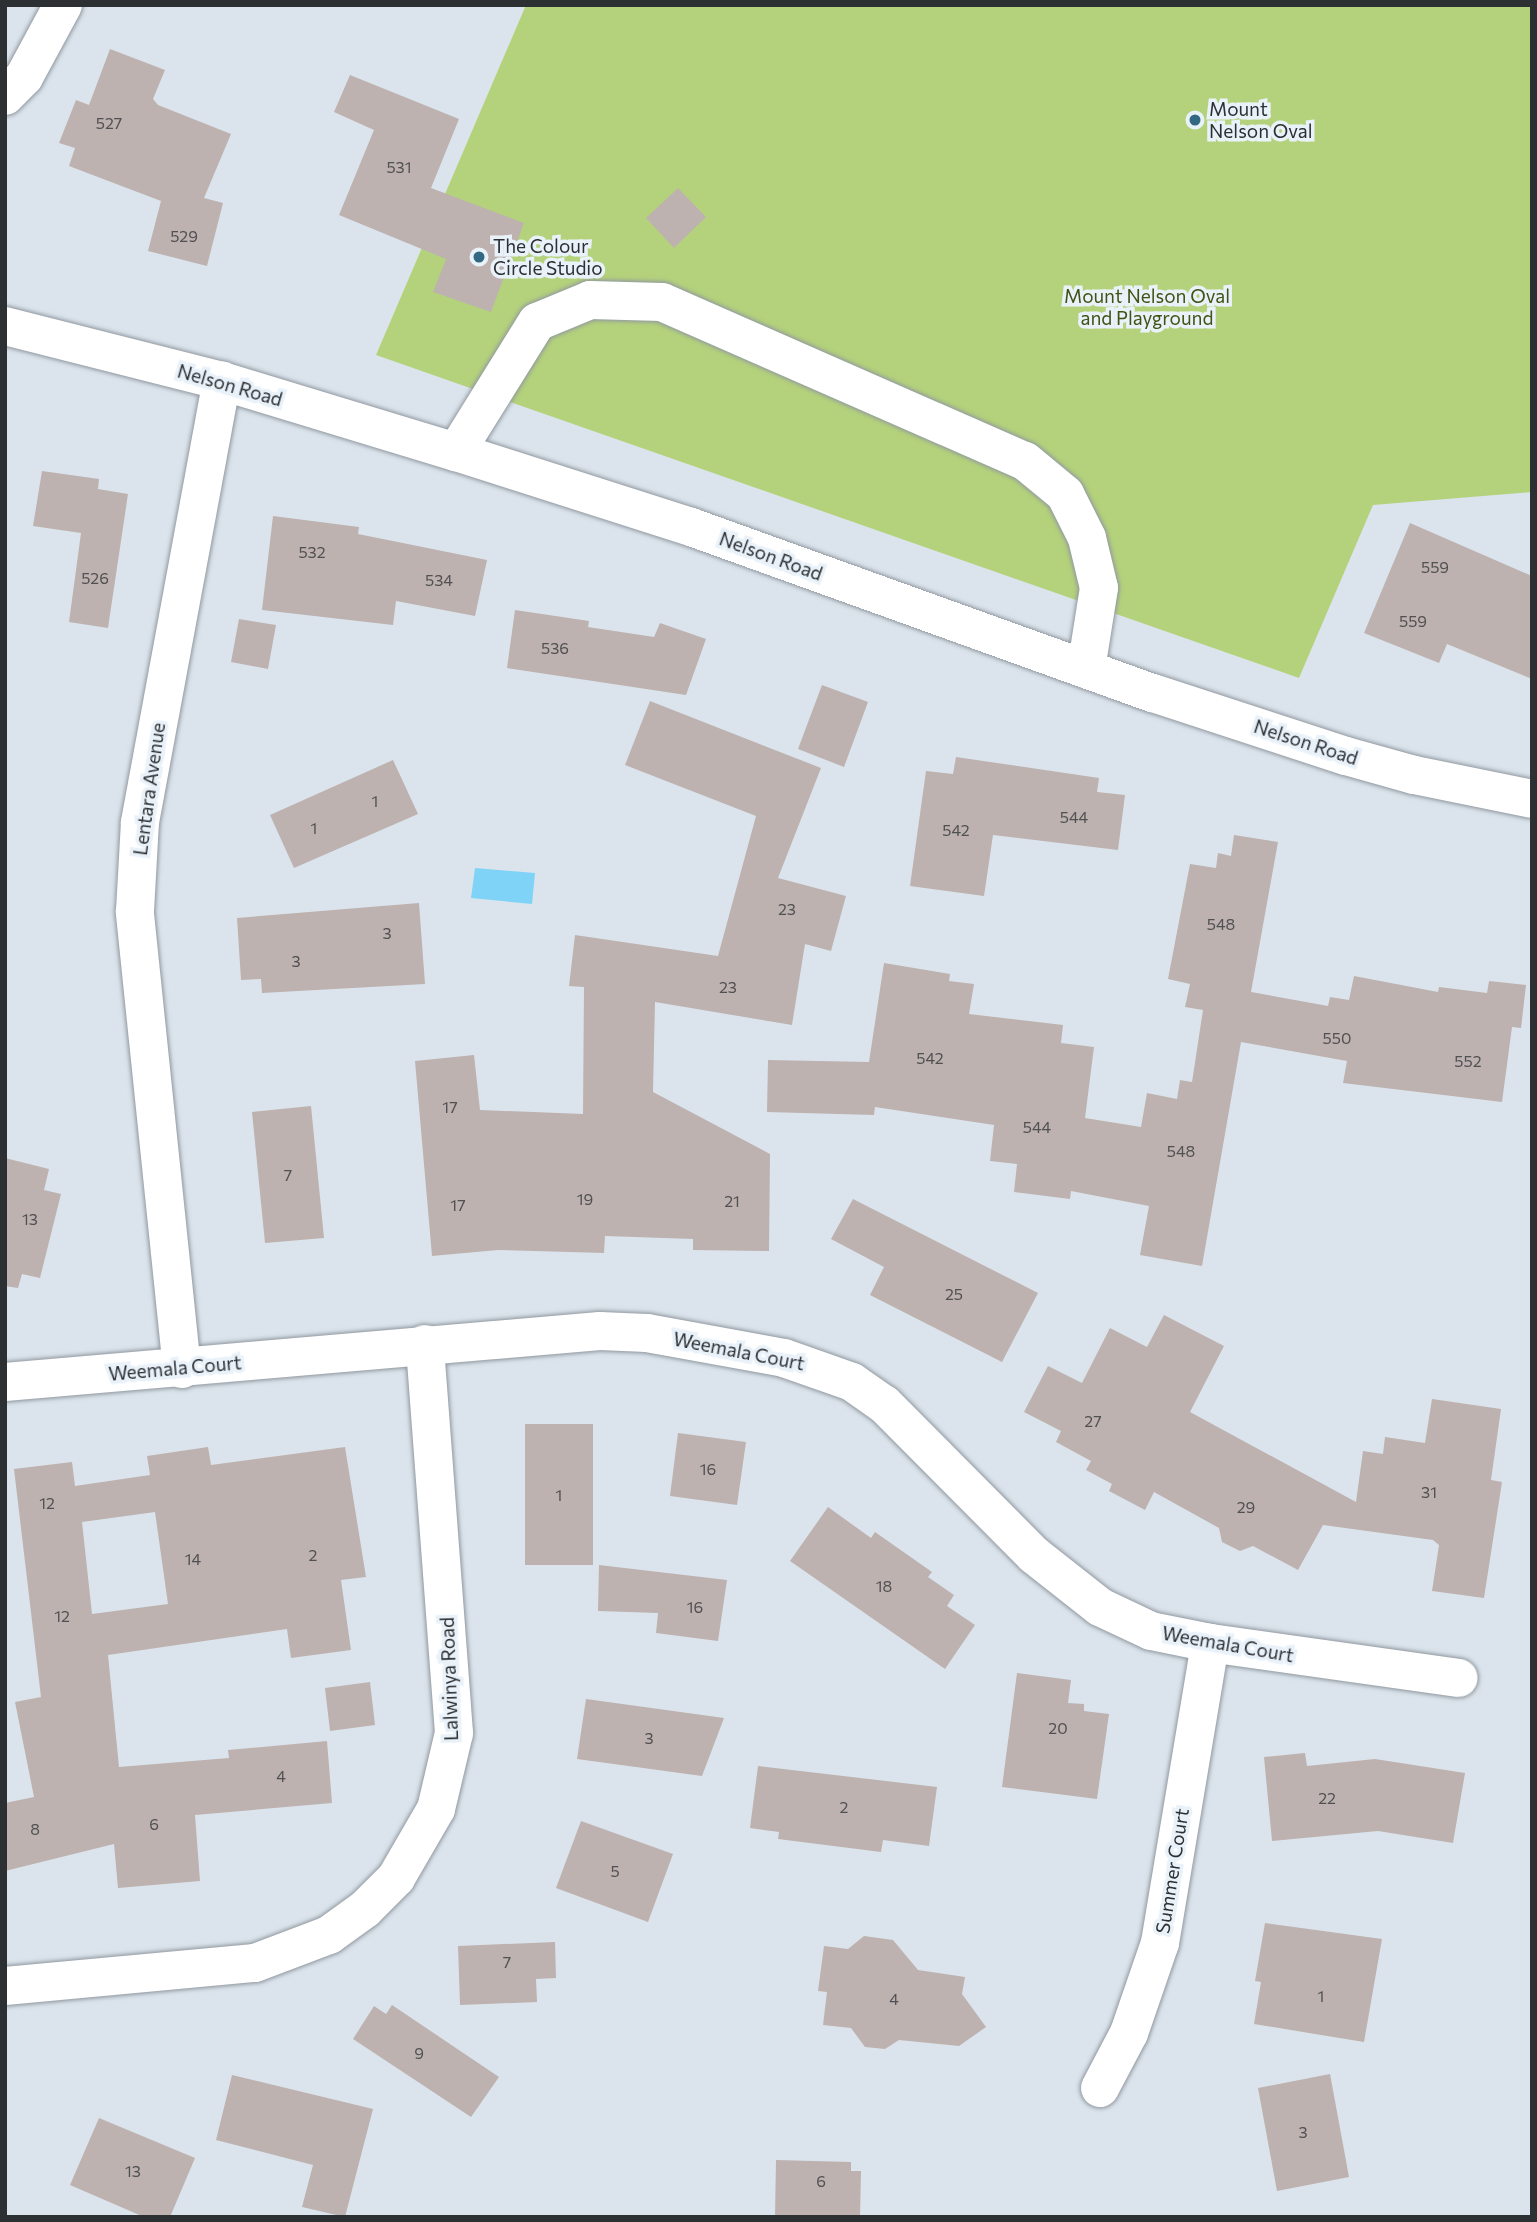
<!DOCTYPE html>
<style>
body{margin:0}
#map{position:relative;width:1537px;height:2222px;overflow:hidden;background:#dbe4ec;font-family:Commissioner,sans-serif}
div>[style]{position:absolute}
.green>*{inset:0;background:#b4d27b}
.water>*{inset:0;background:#7fd3f6}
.building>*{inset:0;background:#bdb2af}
.roads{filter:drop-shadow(0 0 2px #9198a0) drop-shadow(0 0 2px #9198a0)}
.minor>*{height:38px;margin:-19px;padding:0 19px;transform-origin:19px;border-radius:19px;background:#fff}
.major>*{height:38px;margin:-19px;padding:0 19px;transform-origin:19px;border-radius:19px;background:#fff}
.dots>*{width:19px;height:19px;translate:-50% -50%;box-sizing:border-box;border:4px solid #e9f1f9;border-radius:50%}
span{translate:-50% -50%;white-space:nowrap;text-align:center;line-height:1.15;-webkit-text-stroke:7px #e9f1f9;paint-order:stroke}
.number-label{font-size:16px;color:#515052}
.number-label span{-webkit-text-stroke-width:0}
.poi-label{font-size:19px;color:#2d3033}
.left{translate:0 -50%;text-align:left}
.park-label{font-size:19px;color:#415314}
.street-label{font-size:19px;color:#2d3033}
.frame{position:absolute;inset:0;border:7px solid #2d3033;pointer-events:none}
</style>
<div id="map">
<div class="green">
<i style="clip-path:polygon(526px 5px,1532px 5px,1532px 492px,1373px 505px,1299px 678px,376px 355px)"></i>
</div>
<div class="water">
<i style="clip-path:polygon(475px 868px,535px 873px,532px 904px,471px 898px)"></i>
</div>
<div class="building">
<i style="clip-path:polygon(110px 49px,165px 70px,153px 99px,158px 105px,231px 134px,204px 198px,223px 203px,207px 266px,148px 251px,161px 201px,69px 166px,75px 148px,59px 143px,76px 100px,89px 105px)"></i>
<i style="clip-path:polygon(350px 75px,459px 119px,431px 188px,524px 223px,491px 312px,433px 292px,446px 259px,339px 215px,374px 130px,334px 112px)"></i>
<i style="clip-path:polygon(678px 188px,706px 217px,674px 248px,646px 218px)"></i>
<i style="clip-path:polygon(42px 471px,99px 479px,98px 489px,128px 494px,108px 628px,69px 622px,81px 533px,33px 526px)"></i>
<i style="clip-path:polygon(273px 516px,359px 527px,358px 534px,487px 560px,475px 616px,396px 601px,393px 625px,262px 610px)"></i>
<i style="clip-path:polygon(1410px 523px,1532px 576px,1532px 679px,1447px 644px,1439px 663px,1364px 633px)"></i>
<i style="clip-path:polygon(515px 610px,589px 621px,588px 627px,654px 637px,660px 623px,706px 639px,686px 695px,507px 668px)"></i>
<i style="clip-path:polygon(239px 619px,276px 625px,268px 669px,231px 662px)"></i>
<i style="clip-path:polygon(822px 685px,868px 702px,844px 767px,798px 749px)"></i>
<i style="clip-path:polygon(650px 701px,821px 768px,778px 878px,846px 896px,831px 951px,805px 944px,792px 1025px,655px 1002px,653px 1092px,770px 1154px,769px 1251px,693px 1250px,693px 1239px,605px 1236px,604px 1253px,498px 1250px,432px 1256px,415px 1061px,474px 1055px,480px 1110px,583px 1114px,584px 987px,569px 986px,575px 935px,718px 956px,756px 816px,625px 765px)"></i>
<i style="clip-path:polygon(956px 757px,1099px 778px,1097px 792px,1125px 795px,1118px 850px,993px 835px,984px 896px,910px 886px,926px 771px,953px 774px)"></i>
<i style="clip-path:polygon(393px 760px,418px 814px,294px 868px,270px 815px)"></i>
<i style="clip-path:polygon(1234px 835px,1278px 842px,1251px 992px,1328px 1006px,1330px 997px,1349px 1000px,1354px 976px,1438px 992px,1439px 987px,1487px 993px,1489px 981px,1526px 985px,1521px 1028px,1512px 1027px,1502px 1102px,1343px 1083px,1347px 1061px,1241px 1042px,1202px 1266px,1140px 1255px,1149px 1206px,1071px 1191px,1070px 1199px,1014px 1192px,1017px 1164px,990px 1161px,994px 1125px,875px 1107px,874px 1115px,767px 1112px,768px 1060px,869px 1062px,884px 963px,950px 974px,949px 981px,974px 984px,969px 1014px,1063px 1025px,1061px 1043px,1094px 1047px,1085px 1118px,1141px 1127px,1147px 1093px,1177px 1099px,1180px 1080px,1192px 1082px,1203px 1010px,1185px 1007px,1190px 984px,1168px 979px,1190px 864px,1216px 868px,1218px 853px,1231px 856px)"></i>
<i style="clip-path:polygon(419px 903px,425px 984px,262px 993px,261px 979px,241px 980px,237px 918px)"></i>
<i style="clip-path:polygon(311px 1106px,324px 1238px,265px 1243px,252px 1112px)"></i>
<i style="clip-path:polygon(5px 1158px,49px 1169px,44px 1190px,61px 1194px,40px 1278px,22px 1274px,18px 1288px,5px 1286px)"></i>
<i style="clip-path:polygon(853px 1199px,1038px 1293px,1002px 1362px,870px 1295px,884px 1267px,831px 1239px)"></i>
<i style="clip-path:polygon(1164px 1315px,1224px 1346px,1190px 1412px,1356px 1502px,1363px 1451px,1383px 1454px,1385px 1437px,1425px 1443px,1432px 1399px,1501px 1409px,1491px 1480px,1502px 1482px,1484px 1598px,1432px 1591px,1439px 1545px,1433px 1540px,1323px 1525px,1298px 1570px,1253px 1546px,1240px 1551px,1222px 1542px,1219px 1528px,1154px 1492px,1145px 1510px,1109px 1491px,1112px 1484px,1086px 1470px,1091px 1461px,1056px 1442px,1061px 1431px,1024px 1412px,1048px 1366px,1082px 1383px,1110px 1328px,1147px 1347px)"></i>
<i style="clip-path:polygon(525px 1424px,593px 1424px,593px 1565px,525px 1565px)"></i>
<i style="clip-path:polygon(678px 1433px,746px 1442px,737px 1505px,670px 1496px)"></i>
<i style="clip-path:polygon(evenodd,208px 1447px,211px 1465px,345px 1447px,366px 1577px,341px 1580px,351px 1650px,291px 1658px,287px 1629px,108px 1655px,119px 1767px,229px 1758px,228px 1750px,327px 1741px,332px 1803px,195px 1815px,200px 1881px,118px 1888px,114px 1844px,5px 1871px,5px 1803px,34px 1797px,15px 1702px,41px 1697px,14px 1469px,72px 1462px,75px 1486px,150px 1475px,147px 1456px,208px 1447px,155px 1512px,168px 1604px,92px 1614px,82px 1522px,155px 1512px)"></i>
<i style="clip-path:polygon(828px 1507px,871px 1538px,875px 1532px,932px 1572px,928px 1577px,954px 1595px,947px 1606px,975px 1625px,945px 1669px,790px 1561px)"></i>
<i style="clip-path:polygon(599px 1565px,727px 1580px,718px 1641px,656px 1633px,658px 1613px,598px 1611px)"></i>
<i style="clip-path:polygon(1017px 1673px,1071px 1680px,1068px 1703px,1084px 1704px,1084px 1711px,1109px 1714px,1097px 1799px,1002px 1787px)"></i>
<i style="clip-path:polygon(370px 1682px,375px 1725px,330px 1731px,325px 1688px)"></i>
<i style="clip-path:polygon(586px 1699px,724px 1718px,702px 1776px,577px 1759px)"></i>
<i style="clip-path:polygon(1305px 1753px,1307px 1766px,1375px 1759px,1465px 1773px,1453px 1843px,1378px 1831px,1272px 1841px,1264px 1757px)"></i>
<i style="clip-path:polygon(758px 1766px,937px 1787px,929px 1846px,883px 1840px,881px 1852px,778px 1839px,779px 1832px,750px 1828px)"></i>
<i style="clip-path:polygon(581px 1821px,673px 1854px,648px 1922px,556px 1888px)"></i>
<i style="clip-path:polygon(1265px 1923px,1382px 1939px,1364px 2042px,1254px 2024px,1261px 1982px,1255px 1981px)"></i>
<i style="clip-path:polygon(864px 1936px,893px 1940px,918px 1970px,965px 1977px,962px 1994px,986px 2027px,959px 2046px,899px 2040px,885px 2049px,865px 2047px,851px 2028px,823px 2025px,827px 1992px,818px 1991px,824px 1946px,848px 1949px)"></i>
<i style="clip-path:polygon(555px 1942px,556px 1978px,536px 1979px,537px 2002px,460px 2005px,458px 1946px)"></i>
<i style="clip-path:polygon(392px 2005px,499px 2077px,471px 2117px,353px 2039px,374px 2006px,386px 2014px)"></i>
<i style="clip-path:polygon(1330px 2074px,1349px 2177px,1277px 2191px,1258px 2088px)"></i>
<i style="clip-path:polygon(232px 2075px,373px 2109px,345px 2217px,302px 2207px,313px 2165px,216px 2140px)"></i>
<i style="clip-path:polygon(99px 2118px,195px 2158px,170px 2217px,144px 2217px,70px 2185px)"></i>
<i style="clip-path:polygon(776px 2160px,851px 2162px,851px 2171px,861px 2171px,860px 2217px,775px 2217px)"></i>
</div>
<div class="roads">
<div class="minor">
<i style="left:5px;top:96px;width:27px;rotate:-45deg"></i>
<i style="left:24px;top:77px;width:82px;rotate:-61.6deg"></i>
<i style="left:456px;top:452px;width:153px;rotate:-58.1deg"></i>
<i style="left:537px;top:322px;width:57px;rotate:-22.5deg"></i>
<i style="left:590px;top:300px;width:72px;rotate:1.6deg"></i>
<i style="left:662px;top:302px;width:396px;rotate:23.7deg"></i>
<i style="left:1025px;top:461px;width:52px;rotate:39.5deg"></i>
<i style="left:1065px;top:494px;width:49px;rotate:63.4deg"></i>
<i style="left:1087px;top:538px;width:51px;rotate:76.5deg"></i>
<i style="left:1099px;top:588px;width:82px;rotate:99.1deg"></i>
<i style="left:182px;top:1369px;width:460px;rotate:-95.9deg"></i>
<i style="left:135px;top:911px;width:89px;rotate:-86.8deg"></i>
<i style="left:140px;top:822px;width:449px;rotate:-79.5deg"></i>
<i style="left:5px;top:1382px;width:597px;rotate:-4.9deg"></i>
<i style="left:600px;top:1331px;width:47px;rotate:2.4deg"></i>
<i style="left:647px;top:1333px;width:139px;rotate:10.3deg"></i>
<i style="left:784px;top:1358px;width:72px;rotate:19.4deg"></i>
<i style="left:852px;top:1382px;width:39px;rotate:35deg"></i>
<i style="left:884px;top:1404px;width:213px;rotate:45.2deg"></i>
<i style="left:1034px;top:1555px;width:84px;rotate:38.2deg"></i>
<i style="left:1100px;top:1607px;width:56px;rotate:25.2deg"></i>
<i style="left:1151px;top:1631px;width:60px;rotate:11.5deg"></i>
<i style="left:1210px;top:1643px;width:251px;rotate:8deg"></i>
<i style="left:5px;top:1986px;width:251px;rotate:-5.3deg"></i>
<i style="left:255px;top:1963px;width:79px;rotate:-20.7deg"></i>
<i style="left:329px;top:1935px;width:44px;rotate:-35.8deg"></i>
<i style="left:365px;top:1909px;width:44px;rotate:-45deg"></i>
<i style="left:396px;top:1878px;width:80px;rotate:-59.9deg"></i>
<i style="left:436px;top:1809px;width:78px;rotate:-76.7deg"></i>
<i style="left:454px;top:1733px;width:390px;rotate:-94.3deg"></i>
<i style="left:1100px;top:2088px;width:62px;rotate:-62.2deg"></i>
<i style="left:1129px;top:2033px;width:95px;rotate:-71deg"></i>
<i style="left:1160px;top:1943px;width:304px;rotate:-80.5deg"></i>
</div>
<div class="major">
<i style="left:5px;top:326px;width:224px;rotate:14.2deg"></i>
<i style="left:222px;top:381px;width:245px;rotate:16.9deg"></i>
<i style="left:456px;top:452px;width:247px;rotate:17.7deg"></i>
<i style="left:691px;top:527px;width:491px;rotate:19.8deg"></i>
<i style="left:1153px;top:693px;width:203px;rotate:18.1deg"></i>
<i style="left:1346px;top:756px;width:71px;rotate:15.6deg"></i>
<i style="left:1414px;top:775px;width:120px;rotate:11.5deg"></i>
</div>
</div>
<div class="dots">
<i style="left:1195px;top:120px;background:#336884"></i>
<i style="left:479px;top:257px;background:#336884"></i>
</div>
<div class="number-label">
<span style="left:109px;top:123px">527</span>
<span style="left:399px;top:167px">531</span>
<span style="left:184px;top:236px">529</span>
<span style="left:312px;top:552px">532</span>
<span style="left:1435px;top:567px">559</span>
<span style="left:95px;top:578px">526</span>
<span style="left:439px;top:580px">534</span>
<span style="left:1413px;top:621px">559</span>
<span style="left:555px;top:648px">536</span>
<span style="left:375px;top:801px">1</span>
<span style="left:1074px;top:817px">544</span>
<span style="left:314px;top:828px">1</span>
<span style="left:956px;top:830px">542</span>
<span style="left:787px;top:909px">23</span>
<span style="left:1221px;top:924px">548</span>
<span style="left:387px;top:933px">3</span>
<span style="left:296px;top:961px">3</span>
<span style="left:728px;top:987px">23</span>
<span style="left:1337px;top:1038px">550</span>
<span style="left:930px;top:1058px">542</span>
<span style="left:1468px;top:1061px">552</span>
<span style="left:450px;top:1107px">17</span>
<span style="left:1037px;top:1127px">544</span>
<span style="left:1181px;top:1151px">548</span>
<span style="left:288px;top:1175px">7</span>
<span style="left:585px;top:1199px">19</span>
<span style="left:732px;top:1201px">21</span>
<span style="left:458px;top:1205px">17</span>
<span style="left:30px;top:1219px">13</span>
<span style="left:954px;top:1294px">25</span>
<span style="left:1093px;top:1421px">27</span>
<span style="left:708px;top:1469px">16</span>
<span style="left:1429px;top:1492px">31</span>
<span style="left:559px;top:1495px">1</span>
<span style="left:47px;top:1503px">12</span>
<span style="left:1246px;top:1507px">29</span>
<span style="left:313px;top:1555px">2</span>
<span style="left:193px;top:1559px">14</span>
<span style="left:884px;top:1586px">18</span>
<span style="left:695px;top:1607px">16</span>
<span style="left:62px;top:1616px">12</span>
<span style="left:1058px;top:1728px">20</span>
<span style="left:649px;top:1738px">3</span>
<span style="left:281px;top:1776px">4</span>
<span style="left:1327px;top:1798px">22</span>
<span style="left:844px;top:1807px">2</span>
<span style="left:154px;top:1824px">6</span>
<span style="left:35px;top:1829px">8</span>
<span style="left:615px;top:1871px">5</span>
<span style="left:507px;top:1962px">7</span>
<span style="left:1321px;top:1996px">1</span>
<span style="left:894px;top:1999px">4</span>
<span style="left:419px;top:2053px">9</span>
<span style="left:1303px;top:2132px">3</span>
<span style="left:133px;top:2171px">13</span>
<span style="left:821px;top:2181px">6</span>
</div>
<div class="poi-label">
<span class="left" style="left:1209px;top:120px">Mount<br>Nelson Oval</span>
<span class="left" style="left:493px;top:257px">The Colour<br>Circle Studio</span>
</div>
<div class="park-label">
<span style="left:1147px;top:307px">Mount Nelson Oval<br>and Playground</span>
</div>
<div class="street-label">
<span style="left:230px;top:385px;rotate:16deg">Nelson Road</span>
<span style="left:771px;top:556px;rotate:20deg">Nelson Road</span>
<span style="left:1306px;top:742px;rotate:18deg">Nelson Road</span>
<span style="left:149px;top:789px;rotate:-82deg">Lentara Avenue</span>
<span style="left:739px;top:1351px;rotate:11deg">Weemala Court</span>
<span style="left:175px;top:1368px;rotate:-5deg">Weemala Court</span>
<span style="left:1228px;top:1644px;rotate:10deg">Weemala Court</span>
<span style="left:449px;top:1679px;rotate:-92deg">Lalwinya Road</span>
<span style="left:1172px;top:1871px;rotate:-81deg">Summer Court</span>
</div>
<div class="frame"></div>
</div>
